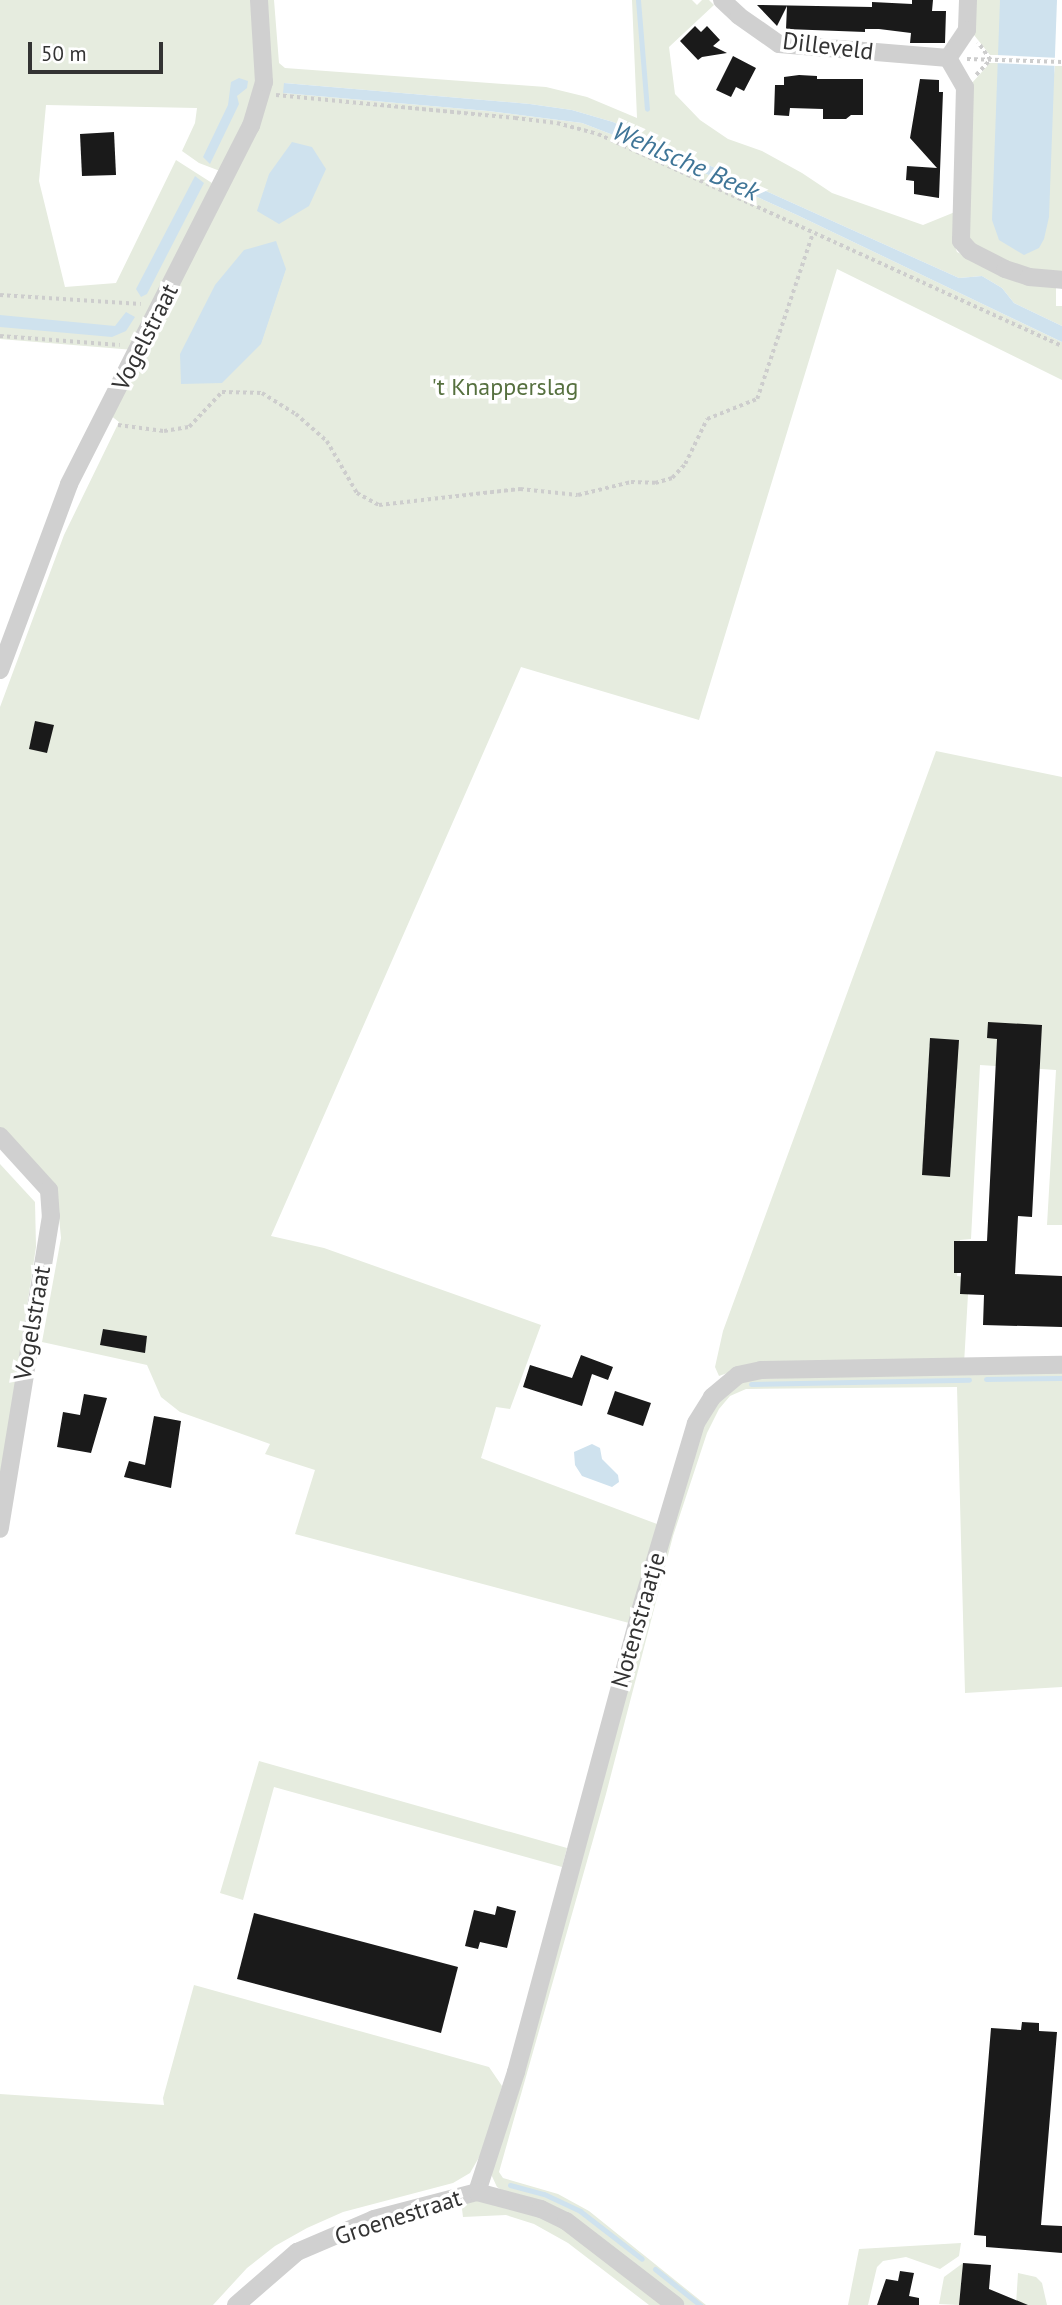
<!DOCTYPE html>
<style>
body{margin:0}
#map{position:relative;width:1062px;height:2305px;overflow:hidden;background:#fff;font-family:"PT Sans",sans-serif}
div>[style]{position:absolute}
.green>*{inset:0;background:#e6ecdf}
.water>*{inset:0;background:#cfe2ee}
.pier>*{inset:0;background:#fff}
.stream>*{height:5px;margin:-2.5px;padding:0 2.5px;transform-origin:2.5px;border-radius:2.5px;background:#cfe2ee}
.building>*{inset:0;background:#1a1a1a}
.path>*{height:3.5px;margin-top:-1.75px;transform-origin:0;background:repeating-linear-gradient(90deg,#cdcdcd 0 3.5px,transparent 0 7px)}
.street>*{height:18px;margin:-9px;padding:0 9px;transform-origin:9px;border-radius:9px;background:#d0d0d0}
span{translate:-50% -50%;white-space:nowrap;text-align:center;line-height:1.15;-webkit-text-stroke:7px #fff;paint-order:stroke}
.street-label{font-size:24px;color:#333}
.park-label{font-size:24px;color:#56703f}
.water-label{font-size:26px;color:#3f7597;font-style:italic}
.scale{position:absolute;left:28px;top:42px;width:135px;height:32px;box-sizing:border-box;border:4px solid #333;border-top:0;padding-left:9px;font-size:21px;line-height:24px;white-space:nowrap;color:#333;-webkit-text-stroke:5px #fff;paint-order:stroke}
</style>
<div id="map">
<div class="green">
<i style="clip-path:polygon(0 0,255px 0,256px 101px,220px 171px,199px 163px,182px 151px,195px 123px,197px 108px,46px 105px,39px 181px,65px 287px,116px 283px,176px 160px,212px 183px,134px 350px,0 339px)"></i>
<i style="clip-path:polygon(263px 0,274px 0,279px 63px,285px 68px,546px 87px,587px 97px,637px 118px,632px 0,692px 0,697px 5px,702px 0,709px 0,714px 5px,669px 47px,675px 94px,700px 120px,728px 139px,762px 151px,802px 173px,832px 193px,923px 225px,955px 212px,954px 243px,957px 252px,999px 272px,1056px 285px,1056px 306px,1062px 306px,1062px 326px,1014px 303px,1002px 288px,982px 276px,959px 278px,613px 122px,572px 110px,530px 104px,284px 83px,284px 93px,488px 111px,582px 123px,660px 153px,797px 215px,1062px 342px,1062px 380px,837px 269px,699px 720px,521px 667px,271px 1236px,324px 1248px,541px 1325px,510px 1409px,496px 1407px,481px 1458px,657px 1524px,629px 1623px,295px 1534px,315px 1470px,265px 1454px,270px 1444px,180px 1412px,161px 1397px,147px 1365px,42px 1342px,61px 1238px,57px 1196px,0 1133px,0 707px,64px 535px,119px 422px,110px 415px,257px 123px)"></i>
<i style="clip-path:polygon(975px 0,1005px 0,1000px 55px,990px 55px,974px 35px)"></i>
<i style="clip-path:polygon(990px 63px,999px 63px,998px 75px,1042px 175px,1055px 66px,1062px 66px,1062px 272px,1026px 270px,971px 244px,967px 233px,971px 84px)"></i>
<i style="clip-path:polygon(936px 751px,1062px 777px,1062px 1225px,1047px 1225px,1056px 1070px,980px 1065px,971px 1239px,960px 1240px,957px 1276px,969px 1277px,964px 1364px,733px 1371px,719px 1376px,715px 1367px,723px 1331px)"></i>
<i style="clip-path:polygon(0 1164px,35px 1202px,36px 1247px,0 1483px)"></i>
<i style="clip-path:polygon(1062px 1370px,1062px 1687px,965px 1693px,957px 1387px,746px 1389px,730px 1396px,719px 1409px,707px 1433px,673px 1536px,606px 1794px,499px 2172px,503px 2178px,558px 2194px,589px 2211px,706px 2305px,685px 2305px,497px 2187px,490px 2172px,698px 1433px,712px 1409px,736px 1384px,751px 1379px)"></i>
<i style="clip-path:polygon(259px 1761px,567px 1848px,562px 1867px,274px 1787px,243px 1900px,220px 1893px)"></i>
<i style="clip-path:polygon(194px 1985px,489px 2067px,502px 2086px,485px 2147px,470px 2173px,453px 2183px,343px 2212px,307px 2228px,275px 2246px,247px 2268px,213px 2305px,0 2305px,0 2094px,164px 2105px,163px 2098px)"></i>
<i style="clip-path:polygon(475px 2199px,557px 2221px,669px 2305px,649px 2305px,568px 2243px,534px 2224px,506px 2215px,463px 2217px,461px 2201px)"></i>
<i style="clip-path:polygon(961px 2243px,959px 2256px,940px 2269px,906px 2257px,883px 2261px,877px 2267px,868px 2305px,848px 2305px,859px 2249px)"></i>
<i style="clip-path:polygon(963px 2263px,959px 2305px,939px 2304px,944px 2277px)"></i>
<i style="clip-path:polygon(1018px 2273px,1036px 2277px,1042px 2283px,1047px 2305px,1016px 2305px)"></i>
</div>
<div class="water">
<i style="clip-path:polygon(1000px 0,1057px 0,1049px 217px,1044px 239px,1039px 248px,1024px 255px,999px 240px,992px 220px)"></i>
<i style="clip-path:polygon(239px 78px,248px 81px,247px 88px,237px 96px,239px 104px,210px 164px,203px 157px,228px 105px,231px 82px)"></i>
<i style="clip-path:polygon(284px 83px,530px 104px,572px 110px,613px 122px,959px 278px,982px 276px,1002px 288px,1014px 303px,1062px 326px,1062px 342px,797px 215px,660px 153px,582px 123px,488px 111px,283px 93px)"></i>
<i style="clip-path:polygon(292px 142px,312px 147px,326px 169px,309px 206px,279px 224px,257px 211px,269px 174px)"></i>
<i style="clip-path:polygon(195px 176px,204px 183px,147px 294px,141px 297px,136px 289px)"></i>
<i style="clip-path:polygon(276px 241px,286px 269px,261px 344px,222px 383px,181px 384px,180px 354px,215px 285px,244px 250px)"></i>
<i style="clip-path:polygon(126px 312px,135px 317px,126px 331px,112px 337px,0 327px,0 315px,115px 326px)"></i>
<i style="clip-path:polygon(592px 1444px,600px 1448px,602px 1459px,618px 1475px,619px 1482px,612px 1487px,582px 1476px,575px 1465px,574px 1452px)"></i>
</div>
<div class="pier">
<i style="clip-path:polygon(996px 55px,1059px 58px,1058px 66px,995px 63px)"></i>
</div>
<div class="stream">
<i style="left:638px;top:0;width:109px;rotate:85.3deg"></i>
<i style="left:986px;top:1379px;width:76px;rotate:-0.8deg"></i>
<i style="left:751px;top:1384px;width:218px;rotate:-1.1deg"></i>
<i style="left:510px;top:2185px;width:35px;rotate:15deg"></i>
<i style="left:544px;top:2194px;width:40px;rotate:25deg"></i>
<i style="left:580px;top:2211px;width:78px;rotate:37.7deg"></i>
<i style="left:655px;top:2269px;width:58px;rotate:38.7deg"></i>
</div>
<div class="building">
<i style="clip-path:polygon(912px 0,933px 0,932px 11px,946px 11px,945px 43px,910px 43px,911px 33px,879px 29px,865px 29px,865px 32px,786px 29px,787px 6px,777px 26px,757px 5px,872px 7px,872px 2px,912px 4px)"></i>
<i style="clip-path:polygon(695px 26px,701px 32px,707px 26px,720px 40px,713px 46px,727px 53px,702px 57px,698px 60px,680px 41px)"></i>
<i style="clip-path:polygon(733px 56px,756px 68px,744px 91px,736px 87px,731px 97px,716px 90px)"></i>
<i style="clip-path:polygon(799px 75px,817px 76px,817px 79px,863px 79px,863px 115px,851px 115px,846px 119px,823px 119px,823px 109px,790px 108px,789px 116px,774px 115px,775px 85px,784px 85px,784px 77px)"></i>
<i style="clip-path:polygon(920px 79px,939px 80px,939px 92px,943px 92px,939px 198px,914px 194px,914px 181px,906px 180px,907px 166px,937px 168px,910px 138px)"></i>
<i style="clip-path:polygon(114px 132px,116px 175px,82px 176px,80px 134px)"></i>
<i style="clip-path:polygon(35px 721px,54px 725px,47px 753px,29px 749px)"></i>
<i style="clip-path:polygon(988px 1022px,1042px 1025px,1032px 1217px,1018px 1216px,1015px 1274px,1062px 1276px,1062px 1327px,983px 1325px,984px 1295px,960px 1294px,961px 1273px,954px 1273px,954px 1241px,987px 1241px,997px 1039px,987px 1038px)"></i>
<i style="clip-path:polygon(930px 1038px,959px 1040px,950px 1177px,922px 1175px)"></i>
<i style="clip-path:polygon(103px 1329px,147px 1336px,145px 1353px,100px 1345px)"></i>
<i style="clip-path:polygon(581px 1355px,613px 1367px,608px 1380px,592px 1374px,582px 1406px,523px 1387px,530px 1365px,572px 1378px)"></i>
<i style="clip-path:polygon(615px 1391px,651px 1403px,643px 1426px,607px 1414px)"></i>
<i style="clip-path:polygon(84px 1394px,107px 1398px,91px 1453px,57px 1447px,63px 1412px,80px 1415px)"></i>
<i style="clip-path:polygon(154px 1416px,181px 1421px,171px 1488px,124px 1477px,129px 1461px,145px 1465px)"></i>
<i style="clip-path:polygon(497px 1906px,516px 1911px,507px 1948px,480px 1942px,478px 1949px,465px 1946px,474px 1910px,495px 1915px)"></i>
<i style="clip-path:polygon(254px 1913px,458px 1967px,441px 2033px,237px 1979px)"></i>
<i style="clip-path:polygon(1022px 2022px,1039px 2023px,1039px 2031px,1057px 2032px,1041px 2225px,1062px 2226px,1062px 2253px,986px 2247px,986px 2236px,974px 2235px,991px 2028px,1021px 2030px)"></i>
<i style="clip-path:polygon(963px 2263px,991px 2265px,989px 2289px,1028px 2305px,959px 2305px)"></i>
<i style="clip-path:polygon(900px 2271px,914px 2273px,909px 2296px,919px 2298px,919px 2305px,877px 2305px,886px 2279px,898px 2281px)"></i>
</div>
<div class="path">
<i style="left:967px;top:59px;width:95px;rotate:1.8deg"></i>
<i style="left:976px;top:75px;width:21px;rotate:-47deg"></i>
<i style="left:990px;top:60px;width:21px;rotate:-125deg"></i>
<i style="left:276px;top:95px;width:240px;rotate:5.5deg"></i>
<i style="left:515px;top:118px;width:42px;rotate:6.8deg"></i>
<i style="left:557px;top:123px;width:42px;rotate:15deg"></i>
<i style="left:598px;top:134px;width:510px;rotate:24.56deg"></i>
<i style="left:0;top:295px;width:141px;rotate:3.7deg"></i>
<i style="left:0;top:336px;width:120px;rotate:4.3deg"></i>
<i style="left:118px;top:425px;width:46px;rotate:7.4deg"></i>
<i style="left:164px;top:431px;width:25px;rotate:-9deg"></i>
<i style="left:189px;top:427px;width:48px;rotate:-46.7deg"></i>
<i style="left:222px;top:392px;width:40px;rotate:1.4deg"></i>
<i style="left:262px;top:393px;width:40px;rotate:32deg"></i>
<i style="left:296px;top:414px;width:41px;rotate:41.1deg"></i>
<i style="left:327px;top:441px;width:60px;rotate:60deg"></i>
<i style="left:357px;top:493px;width:25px;rotate:29deg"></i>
<i style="left:379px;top:505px;width:142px;rotate:-6.5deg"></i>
<i style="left:520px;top:489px;width:58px;rotate:5.9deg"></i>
<i style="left:578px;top:495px;width:55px;rotate:-13.8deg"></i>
<i style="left:631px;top:482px;width:24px;rotate:2deg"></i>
<i style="left:655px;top:483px;width:18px;rotate:-16deg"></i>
<i style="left:672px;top:478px;width:19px;rotate:-47deg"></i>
<i style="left:685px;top:464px;width:50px;rotate:-63.9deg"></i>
<i style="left:707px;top:419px;width:54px;rotate:-21.8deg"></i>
<i style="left:757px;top:399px;width:175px;rotate:-71.4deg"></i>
</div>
<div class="street">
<i style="left:722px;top:0;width:23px;rotate:43deg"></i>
<i style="left:739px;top:16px;width:49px;rotate:35deg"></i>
<i style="left:779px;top:44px;width:170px;rotate:4.7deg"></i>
<i style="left:968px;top:0;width:30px;rotate:92deg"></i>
<i style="left:967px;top:30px;width:34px;rotate:124deg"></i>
<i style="left:948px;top:58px;width:34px;rotate:60deg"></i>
<i style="left:965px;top:87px;width:154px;rotate:91.5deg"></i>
<i style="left:961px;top:241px;width:13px;rotate:48deg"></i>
<i style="left:970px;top:251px;width:39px;rotate:27deg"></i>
<i style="left:1005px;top:269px;width:25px;rotate:18deg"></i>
<i style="left:1029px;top:277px;width:33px;rotate:5deg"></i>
<i style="left:0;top:670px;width:198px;rotate:-69.6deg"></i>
<i style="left:69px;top:484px;width:402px;rotate:-63.1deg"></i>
<i style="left:251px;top:126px;width:46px;rotate:-73.5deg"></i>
<i style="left:264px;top:82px;width:82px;rotate:-93.5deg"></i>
<i style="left:0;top:1136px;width:73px;rotate:47.8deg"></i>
<i style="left:49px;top:1190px;width:26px;rotate:86deg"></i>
<i style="left:51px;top:1216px;width:317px;rotate:99.3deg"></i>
<i style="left:477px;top:2192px;width:126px;rotate:-72deg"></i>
<i style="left:516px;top:2072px;width:477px;rotate:-74.9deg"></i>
<i style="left:640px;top:1611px;width:196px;rotate:-73.4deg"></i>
<i style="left:696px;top:1423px;width:31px;rotate:-58deg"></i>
<i style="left:712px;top:1397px;width:34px;rotate:-40deg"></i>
<i style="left:738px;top:1375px;width:24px;rotate:-12deg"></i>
<i style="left:761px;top:1370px;width:301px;rotate:-1deg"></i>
<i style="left:236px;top:2305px;width:81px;rotate:-41deg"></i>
<i style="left:297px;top:2252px;width:84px;rotate:-23.2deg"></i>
<i style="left:374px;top:2219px;width:106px;rotate:-14.7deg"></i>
<i style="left:477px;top:2192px;width:66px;rotate:14.9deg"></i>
<i style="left:541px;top:2209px;width:28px;rotate:26deg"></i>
<i style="left:566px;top:2221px;width:138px;rotate:37.6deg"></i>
</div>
<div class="street-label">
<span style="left:828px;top:46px;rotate:7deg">Dilleveld</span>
<span style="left:145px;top:337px;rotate:-63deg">Vogelstraat</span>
<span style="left:32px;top:1323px;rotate:-80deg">Vogelstraat</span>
<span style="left:638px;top:1620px;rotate:-74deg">Notenstraatje</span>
<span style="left:398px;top:2217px;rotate:-18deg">Groenestraat</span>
</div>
<div class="park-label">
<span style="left:505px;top:387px">'t Knapperslag</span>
</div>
<div class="water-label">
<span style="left:686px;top:161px;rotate:24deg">Wehlsche Beek</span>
</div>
<div class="scale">50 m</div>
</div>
